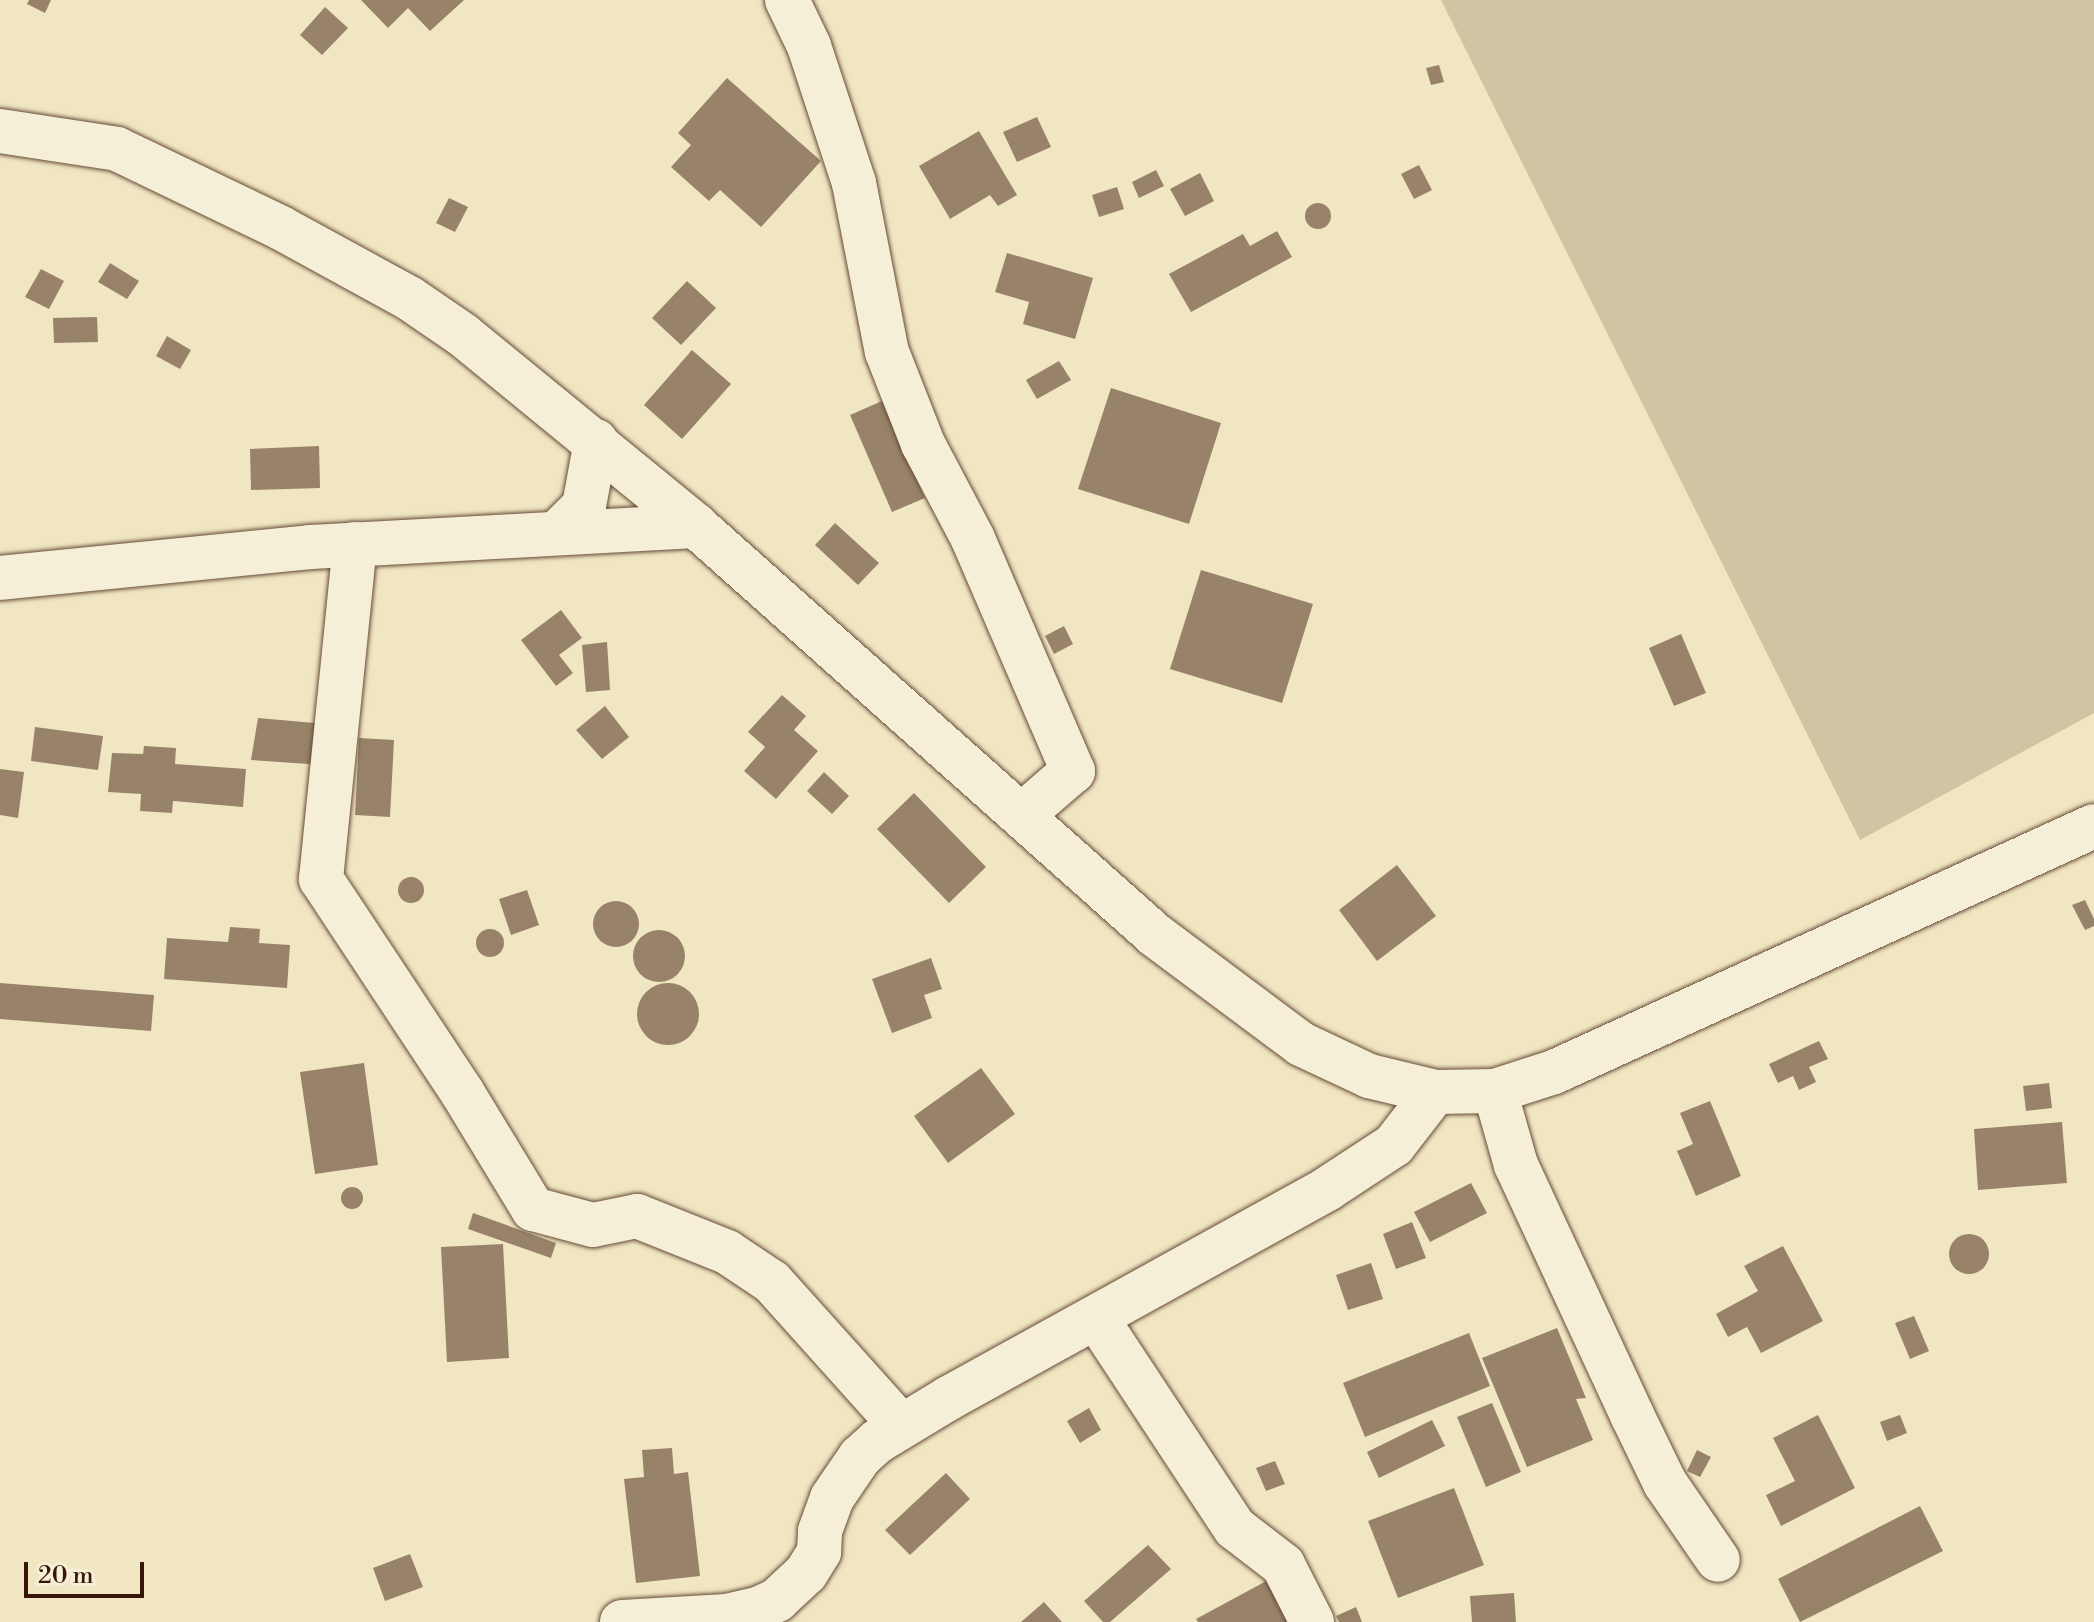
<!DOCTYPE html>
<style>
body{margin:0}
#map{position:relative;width:2094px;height:1622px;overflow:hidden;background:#f1e6c2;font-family:"Libre Bodoni",serif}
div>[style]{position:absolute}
.green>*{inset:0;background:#d2c3a3}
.building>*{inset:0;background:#98836a}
.round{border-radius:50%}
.roads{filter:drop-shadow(0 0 2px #664b38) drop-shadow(0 0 2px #664b38)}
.minor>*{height:44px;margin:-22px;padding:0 22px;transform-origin:22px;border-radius:22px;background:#f6efd7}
.tertiary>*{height:44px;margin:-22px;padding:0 22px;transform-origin:22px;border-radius:22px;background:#f6efd7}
span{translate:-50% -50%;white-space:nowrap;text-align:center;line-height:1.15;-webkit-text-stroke:6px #f6efd7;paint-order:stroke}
.scale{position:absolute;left:24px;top:1562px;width:120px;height:36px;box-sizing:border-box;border:4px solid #38170a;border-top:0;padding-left:10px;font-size:24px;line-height:28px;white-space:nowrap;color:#38170a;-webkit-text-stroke:6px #f6efd7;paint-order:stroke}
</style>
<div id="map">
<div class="green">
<i style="clip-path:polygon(1441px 0,2094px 0,2094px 713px,1860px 840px)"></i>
</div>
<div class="building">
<i style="clip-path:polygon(29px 0,51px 0,45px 13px,27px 4px)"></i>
<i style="clip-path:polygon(361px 0,464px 0,430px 31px,408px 8px,388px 28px)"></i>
<i style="clip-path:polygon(325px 7px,348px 28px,322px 55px,300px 35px)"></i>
<i style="clip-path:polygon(1439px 65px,1444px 82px,1431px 85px,1426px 68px)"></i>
<i style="clip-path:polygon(727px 78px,821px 161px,761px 227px,720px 190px,709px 201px,671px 167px,691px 145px,678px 133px)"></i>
<i style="clip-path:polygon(1037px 117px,1051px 147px,1017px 162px,1003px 132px)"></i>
<i style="clip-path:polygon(979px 131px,1017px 195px,998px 206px,990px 195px,950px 219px,919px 166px)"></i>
<i style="clip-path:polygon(1419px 165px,1432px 190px,1414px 199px,1401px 174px)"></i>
<i style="clip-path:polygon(1156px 170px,1164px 186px,1139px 198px,1132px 182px)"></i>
<i style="clip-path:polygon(1200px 173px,1214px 201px,1185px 216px,1170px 189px)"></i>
<i style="clip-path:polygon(1117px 187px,1124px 209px,1099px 217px,1092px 195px)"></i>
<i style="clip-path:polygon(449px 198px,468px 207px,455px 232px,436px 223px)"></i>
<i class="round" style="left:1305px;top:203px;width:26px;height:26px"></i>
<i style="clip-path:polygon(1277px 231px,1292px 257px,1191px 312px,1169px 274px,1243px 234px,1250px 246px)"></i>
<i style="clip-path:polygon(1007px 253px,1093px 278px,1075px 339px,1023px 324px,1029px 302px,995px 292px)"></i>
<i style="clip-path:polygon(110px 263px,139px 281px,127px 299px,98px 282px)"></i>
<i style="clip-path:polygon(41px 269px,64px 281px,49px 309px,25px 297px)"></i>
<i style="clip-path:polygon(687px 281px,716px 308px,681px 345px,652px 318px)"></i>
<i style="clip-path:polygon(97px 317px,98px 342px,54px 343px,53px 318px)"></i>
<i style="clip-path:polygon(167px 336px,191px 350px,180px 369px,156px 356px)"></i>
<i style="clip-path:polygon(692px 350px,731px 384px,682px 439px,644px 405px)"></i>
<i style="clip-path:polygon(1059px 361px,1071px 380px,1037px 399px,1026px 380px)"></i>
<i style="clip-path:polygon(1111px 388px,1221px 423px,1189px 524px,1078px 489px)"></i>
<i style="clip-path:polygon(882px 401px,925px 498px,892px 512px,850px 415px)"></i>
<i style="clip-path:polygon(319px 446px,320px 488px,251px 490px,250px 449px)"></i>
<i style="clip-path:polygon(835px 523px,879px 563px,858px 585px,815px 545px)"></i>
<i style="clip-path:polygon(1201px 570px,1313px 604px,1282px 703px,1170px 669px)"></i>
<i style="clip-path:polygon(561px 610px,582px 638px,559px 655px,573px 673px,556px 686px,521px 640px)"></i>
<i style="clip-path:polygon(1064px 626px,1073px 644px,1054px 654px,1045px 636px)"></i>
<i style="clip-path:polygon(1681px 634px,1706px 693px,1674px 706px,1649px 648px)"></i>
<i style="clip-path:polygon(607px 642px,610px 690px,586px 692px,582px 645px)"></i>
<i style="clip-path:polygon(782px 695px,806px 716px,794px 730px,818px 751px,776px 799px,744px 771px,765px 747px,748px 732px)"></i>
<i style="clip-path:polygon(605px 706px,629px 737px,602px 759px,576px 730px)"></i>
<i style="clip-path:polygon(258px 718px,326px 724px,322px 765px,251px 760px)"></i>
<i style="clip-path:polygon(35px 727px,103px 736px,98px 770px,31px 761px)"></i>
<i style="clip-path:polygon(359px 738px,394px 740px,390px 817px,355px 815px)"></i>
<i style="clip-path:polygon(144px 746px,176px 748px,175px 764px,246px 769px,243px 807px,173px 801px,172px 813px,140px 811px,141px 794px,108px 792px,112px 753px,143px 754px)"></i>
<i style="clip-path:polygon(0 769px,24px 772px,18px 818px,0 815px)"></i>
<i style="clip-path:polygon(824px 772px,849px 796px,832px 814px,807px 791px)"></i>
<i style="clip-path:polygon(914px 793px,986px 867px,949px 903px,877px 829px)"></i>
<i style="clip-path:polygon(1397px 865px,1436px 916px,1377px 961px,1339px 910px)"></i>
<i class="round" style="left:398px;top:877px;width:26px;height:26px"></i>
<i style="clip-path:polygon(527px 890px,539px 925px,511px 935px,499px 899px)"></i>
<i style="clip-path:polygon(2085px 900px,2094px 919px,2094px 926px,2085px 930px,2072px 905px)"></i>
<i class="round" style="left:593px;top:901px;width:46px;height:46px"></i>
<i style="clip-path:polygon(230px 927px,260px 929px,259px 943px,290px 945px,287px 988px,164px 979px,167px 938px,228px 942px)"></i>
<i class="round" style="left:476px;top:929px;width:28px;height:28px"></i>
<i class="round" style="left:633px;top:930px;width:52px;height:52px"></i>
<i style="clip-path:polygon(931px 958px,942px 989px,924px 995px,932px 1018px,892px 1033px,872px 979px)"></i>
<i style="clip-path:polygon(0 983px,154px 995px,151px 1031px,0 1019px)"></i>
<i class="round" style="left:637px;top:983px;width:62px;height:62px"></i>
<i style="clip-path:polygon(1819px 1041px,1828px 1059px,1809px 1067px,1816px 1082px,1799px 1090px,1793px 1076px,1778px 1083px,1769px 1064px)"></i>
<i style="clip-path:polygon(364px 1063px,378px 1165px,315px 1174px,300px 1072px)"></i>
<i style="clip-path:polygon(981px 1068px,1015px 1114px,948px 1163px,914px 1116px)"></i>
<i style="clip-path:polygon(2049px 1083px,2052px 1108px,2026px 1111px,2023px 1086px)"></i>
<i style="clip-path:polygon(1710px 1101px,1741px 1176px,1696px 1196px,1677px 1151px,1693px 1144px,1680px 1113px)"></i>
<i style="clip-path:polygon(2062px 1122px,2067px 1183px,1978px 1190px,1974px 1129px)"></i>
<i style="clip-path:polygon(1471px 1183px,1487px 1213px,1430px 1242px,1414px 1212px)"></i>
<i class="round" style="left:341px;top:1187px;width:22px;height:22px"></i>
<i style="clip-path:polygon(473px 1213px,556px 1243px,551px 1258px,468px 1229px)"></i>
<i style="clip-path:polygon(1412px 1222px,1426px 1258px,1396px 1269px,1383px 1234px)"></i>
<i class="round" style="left:1949px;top:1234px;width:40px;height:40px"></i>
<i style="clip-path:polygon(503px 1244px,509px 1358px,447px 1362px,441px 1247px)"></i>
<i style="clip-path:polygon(1783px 1246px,1823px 1321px,1761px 1353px,1747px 1327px,1728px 1337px,1716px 1314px,1758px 1291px,1744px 1266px)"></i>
<i style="clip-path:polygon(1371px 1263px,1383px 1299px,1348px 1310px,1336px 1275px)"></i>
<i style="clip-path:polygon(1914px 1316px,1929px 1351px,1910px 1359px,1895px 1323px)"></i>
<i style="clip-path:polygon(1557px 1328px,1586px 1398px,1576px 1399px,1593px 1440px,1527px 1467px,1482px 1358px)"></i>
<i style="clip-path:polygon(1469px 1333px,1490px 1386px,1365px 1437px,1343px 1383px)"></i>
<i style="clip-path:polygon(1492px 1403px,1521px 1472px,1486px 1487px,1457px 1417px)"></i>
<i style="clip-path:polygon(1089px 1408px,1101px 1430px,1080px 1443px,1067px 1421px)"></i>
<i style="clip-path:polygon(1818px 1415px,1855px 1488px,1781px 1526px,1766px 1495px,1795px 1481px,1773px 1438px)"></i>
<i style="clip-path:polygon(1900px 1415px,1907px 1433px,1887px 1441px,1880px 1422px)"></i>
<i style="clip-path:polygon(1432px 1420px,1445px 1446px,1379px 1478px,1367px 1452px)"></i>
<i style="clip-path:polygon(672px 1448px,674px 1474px,688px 1472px,700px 1576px,636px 1583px,624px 1479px,644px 1477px,642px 1450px)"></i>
<i style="clip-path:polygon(1697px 1450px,1711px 1457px,1700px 1477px,1687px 1471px)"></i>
<i style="clip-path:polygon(1275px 1461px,1285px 1484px,1266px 1491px,1256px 1468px)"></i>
<i style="clip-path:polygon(946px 1473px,970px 1499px,910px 1555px,885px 1530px)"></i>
<i style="clip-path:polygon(1454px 1488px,1484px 1565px,1398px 1598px,1368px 1521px)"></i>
<i style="clip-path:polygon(1920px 1506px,1943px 1551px,1800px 1622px,1778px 1579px)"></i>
<i style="clip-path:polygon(1148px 1545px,1171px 1569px,1110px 1622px,1103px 1622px,1084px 1601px)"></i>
<i style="clip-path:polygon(410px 1554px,423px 1587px,385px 1601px,373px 1568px)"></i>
<i style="clip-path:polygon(1270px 1579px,1292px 1622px,1198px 1622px,1196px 1619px)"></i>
<i style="clip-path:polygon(1514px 1593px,1516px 1622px,1472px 1622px,1470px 1596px)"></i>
<i style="clip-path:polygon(1044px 1602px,1062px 1622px,1021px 1622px)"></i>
<i style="clip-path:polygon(1356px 1607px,1362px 1622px,1339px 1622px,1336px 1616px)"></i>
</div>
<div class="roads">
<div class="minor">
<i style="left:787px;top:0;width:51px;rotate:64.4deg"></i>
<i style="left:809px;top:46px;width:144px;rotate:71.8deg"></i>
<i style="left:854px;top:183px;width:172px;rotate:79deg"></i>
<i style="left:887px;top:352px;width:99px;rotate:68.6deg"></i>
<i style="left:923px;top:444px;width:107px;rotate:62.2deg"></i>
<i style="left:973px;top:539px;width:253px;rotate:66.7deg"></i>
<i style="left:1073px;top:771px;width:67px;rotate:139.2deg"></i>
<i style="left:355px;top:544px;width:337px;rotate:95.8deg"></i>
<i style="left:321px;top:879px;width:255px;rotate:56.5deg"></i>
<i style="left:462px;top:1092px;width:137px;rotate:58.7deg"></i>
<i style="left:533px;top:1209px;width:62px;rotate:14.9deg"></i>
<i style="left:593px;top:1225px;width:45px;rotate:-11.6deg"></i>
<i style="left:637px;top:1216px;width:97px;rotate:21.8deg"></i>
<i style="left:727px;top:1252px;width:54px;rotate:33.7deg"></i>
<i style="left:772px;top:1282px;width:193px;rotate:48.1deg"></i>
<i style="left:0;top:578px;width:312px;rotate:-5.7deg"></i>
<i style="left:310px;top:547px;width:387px;rotate:-3.1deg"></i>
<i style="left:1495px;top:1091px;width:77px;rotate:74.2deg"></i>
<i style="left:1516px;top:1165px;width:276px;rotate:65.1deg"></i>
<i style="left:1632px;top:1415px;width:76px;rotate:64.1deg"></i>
<i style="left:1665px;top:1483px;width:93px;rotate:55.5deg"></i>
<i style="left:1097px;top:1319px;width:250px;rotate:56.6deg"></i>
<i style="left:1235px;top:1528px;width:61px;rotate:37.6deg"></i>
<i style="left:1283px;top:1565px;width:64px;rotate:63deg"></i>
<i style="left:622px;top:1622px;width:105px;rotate:-3.3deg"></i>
<i style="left:727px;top:1616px;width:32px;rotate:-13deg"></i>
<i style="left:758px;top:1609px;width:21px;rotate:-25deg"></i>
<i style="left:777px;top:1600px;width:40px;rotate:-43deg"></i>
<i style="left:806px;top:1573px;width:25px;rotate:-58deg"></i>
<i style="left:819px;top:1552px;width:21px;rotate:-87deg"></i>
<i style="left:820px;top:1531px;width:35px;rotate:-70deg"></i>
<i style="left:832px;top:1498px;width:50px;rotate:-55.7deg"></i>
<i style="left:860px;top:1457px;width:24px;rotate:-42deg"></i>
<i style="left:878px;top:1441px;width:83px;rotate:-31.2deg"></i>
<i style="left:949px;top:1398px;width:432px;rotate:-28.9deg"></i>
<i style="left:1327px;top:1189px;width:80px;rotate:-33.3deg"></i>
<i style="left:1394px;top:1145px;width:67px;rotate:-52.3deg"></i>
</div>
<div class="tertiary">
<i style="left:0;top:131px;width:118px;rotate:8.7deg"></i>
<i style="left:117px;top:149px;width:182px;rotate:25.7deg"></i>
<i style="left:281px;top:228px;width:146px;rotate:28.7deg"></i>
<i style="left:409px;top:298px;width:65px;rotate:34.4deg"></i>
<i style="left:463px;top:335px;width:301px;rotate:39.3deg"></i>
<i style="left:696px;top:526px;width:615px;rotate:41.7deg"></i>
<i style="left:1155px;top:935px;width:182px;rotate:36.7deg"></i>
<i style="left:1301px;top:1044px;width:75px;rotate:25.2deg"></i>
<i style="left:1369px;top:1076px;width:68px;rotate:13.6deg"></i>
<i style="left:1435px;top:1092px;width:60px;rotate:-1deg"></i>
<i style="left:1495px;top:1091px;width:62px;rotate:-17.9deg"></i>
<i style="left:1554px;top:1072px;width:593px;rotate:-24.49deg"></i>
<i style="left:559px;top:531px;width:35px;rotate:-45deg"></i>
<i style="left:584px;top:506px;width:66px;rotate:-79.5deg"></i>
</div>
</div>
<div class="scale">20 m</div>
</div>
